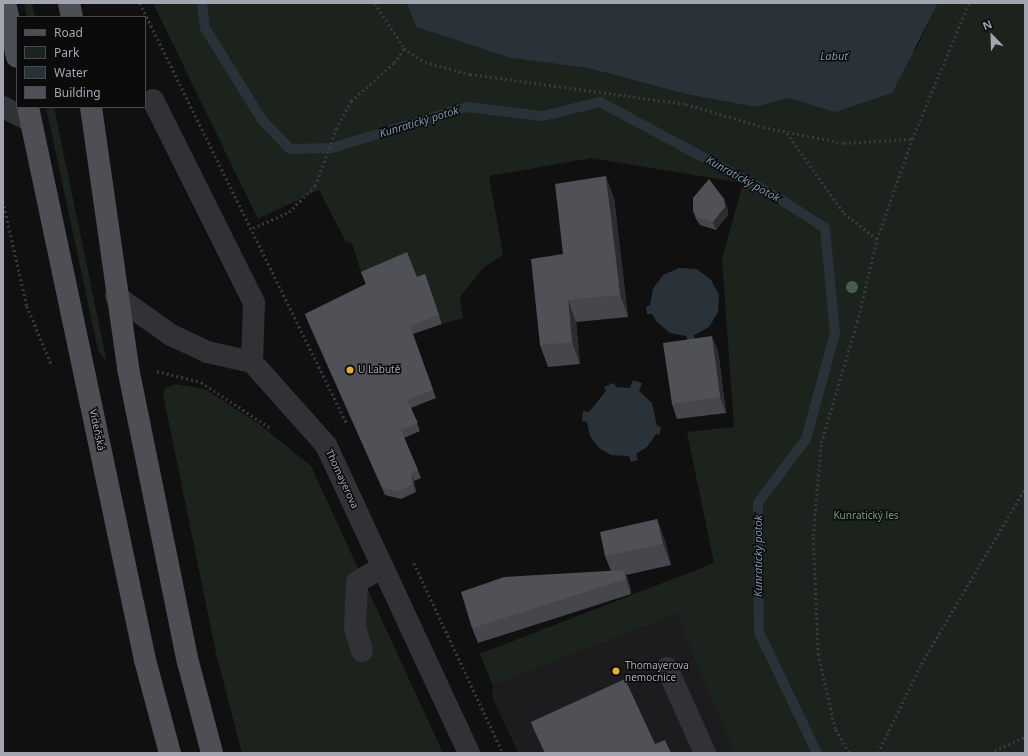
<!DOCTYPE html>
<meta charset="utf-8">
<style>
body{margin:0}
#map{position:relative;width:1028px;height:756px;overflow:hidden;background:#101011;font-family:"Noto Sans",sans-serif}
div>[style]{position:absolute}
.built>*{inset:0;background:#1c1c1e}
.green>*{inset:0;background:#1c231d}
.water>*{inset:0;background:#2a3239}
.stream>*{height:10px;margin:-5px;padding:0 5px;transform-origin:5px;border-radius:5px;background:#2a3239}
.path>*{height:2.5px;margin-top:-1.25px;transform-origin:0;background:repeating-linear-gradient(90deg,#37393d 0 2px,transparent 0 5px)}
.minor>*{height:22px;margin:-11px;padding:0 11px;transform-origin:11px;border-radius:11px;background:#313236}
.major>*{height:22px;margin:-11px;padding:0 11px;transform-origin:11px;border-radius:11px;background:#4d4f55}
.trees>*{width:12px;height:12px;margin:-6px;border-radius:50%;background:#4a5d4b}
.wall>*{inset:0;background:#46474c}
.shaded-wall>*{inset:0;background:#2c2d30}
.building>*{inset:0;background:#505157}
.dots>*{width:11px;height:11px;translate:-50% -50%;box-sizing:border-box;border:2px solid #0b0b0c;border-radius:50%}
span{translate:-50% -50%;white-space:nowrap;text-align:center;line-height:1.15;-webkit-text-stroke:3px #0b0b0c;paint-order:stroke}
.poi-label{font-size:10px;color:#a2a6b1}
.left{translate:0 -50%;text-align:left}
.street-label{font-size:10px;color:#a2a6b1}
.park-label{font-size:10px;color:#799c7b}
.water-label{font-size:11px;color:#7a94ab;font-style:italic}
.frame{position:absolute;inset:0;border:4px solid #a2a6b1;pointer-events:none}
.legend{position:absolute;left:16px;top:16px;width:130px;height:92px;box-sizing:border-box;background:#0b0b0c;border:1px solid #47494e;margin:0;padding:5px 7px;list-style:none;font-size:12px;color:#a2a6b1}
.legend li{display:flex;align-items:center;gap:8px;height:20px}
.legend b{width:20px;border:1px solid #47494e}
.north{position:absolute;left:972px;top:16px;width:40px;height:40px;-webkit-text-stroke:3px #0b0b0c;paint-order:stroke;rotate:337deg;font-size:11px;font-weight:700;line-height:16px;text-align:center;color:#a2a6b1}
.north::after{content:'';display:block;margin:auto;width:14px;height:18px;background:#a2a6b1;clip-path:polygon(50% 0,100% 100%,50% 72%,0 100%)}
</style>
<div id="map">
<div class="built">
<i style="clip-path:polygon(678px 614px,734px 753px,518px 753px,492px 696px,493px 686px)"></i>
</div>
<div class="green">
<i style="clip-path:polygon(24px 3px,32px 3px,35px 17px,27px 17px)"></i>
<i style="clip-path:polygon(153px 3px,407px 3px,416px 27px,511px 58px,588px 68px,686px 94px,755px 107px,789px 98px,835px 111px,916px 49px,938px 3px,1025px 3px,1025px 753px,734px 753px,677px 614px,493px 686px,480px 654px,714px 563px,687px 432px,734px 427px,722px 259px,743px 183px,591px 158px,489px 176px,503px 255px,483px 268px,460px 297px,463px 318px,442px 324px,428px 282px,419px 285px,410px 260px,364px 281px,352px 243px,346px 242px,319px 190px,258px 219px)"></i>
<i style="clip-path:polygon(46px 107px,54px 107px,107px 363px,98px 350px)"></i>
<i style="clip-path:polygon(175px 384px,205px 389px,259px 424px,311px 466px,443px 753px,242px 753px,216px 653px,163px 394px,166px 388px)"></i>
</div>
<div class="water">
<i style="clip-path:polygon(407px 3px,938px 3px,892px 93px,835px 112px,789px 98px,755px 107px,686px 94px,588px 68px,511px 58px,416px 27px)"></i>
<i style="clip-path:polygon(679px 268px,697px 269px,711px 280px,719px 295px,718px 312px,709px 327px,694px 335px,695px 341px,688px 342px,686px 336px,670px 333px,657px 322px,652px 314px,647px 314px,646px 307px,650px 305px,653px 289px,663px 275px)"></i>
<i style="clip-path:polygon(633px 380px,642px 383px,639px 391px,652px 403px,657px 426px,661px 427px,659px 435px,656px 434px,647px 447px,636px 454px,638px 460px,631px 462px,629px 456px,611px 455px,599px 448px,590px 436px,587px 422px,582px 421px,583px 411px,589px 412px,606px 391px,604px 387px,614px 383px,616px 387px,630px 388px)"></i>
</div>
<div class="stream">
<i style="left:202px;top:3px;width:25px;rotate:83deg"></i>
<i style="left:205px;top:28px;width:108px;rotate:58.2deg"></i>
<i style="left:262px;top:120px;width:40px;rotate:46deg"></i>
<i style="left:290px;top:149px;width:42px;rotate:-1.4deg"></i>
<i style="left:332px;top:148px;width:141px;rotate:-16.9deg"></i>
<i style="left:467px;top:107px;width:77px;rotate:6.8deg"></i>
<i style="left:543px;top:116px;width:59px;rotate:-13.8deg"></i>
<i style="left:600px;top:102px;width:199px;rotate:28.2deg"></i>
<i style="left:775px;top:196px;width:59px;rotate:32.6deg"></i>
<i style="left:825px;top:228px;width:105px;rotate:84.6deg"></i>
<i style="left:835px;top:333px;width:110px;rotate:105.3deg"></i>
<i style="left:806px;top:439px;width:80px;rotate:126.9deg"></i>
<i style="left:758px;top:503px;width:129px;rotate:89.6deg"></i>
<i style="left:759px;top:632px;width:134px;rotate:64.4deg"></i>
</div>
<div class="path">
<i style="left:140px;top:3px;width:470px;rotate:63.8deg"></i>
<i style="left:375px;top:3px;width:54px;rotate:57.2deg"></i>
<i style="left:404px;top:48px;width:25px;rotate:34deg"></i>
<i style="left:425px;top:62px;width:47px;rotate:14.9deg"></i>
<i style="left:470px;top:74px;width:218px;rotate:7.9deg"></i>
<i style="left:686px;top:104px;width:80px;rotate:16.6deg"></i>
<i style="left:763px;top:127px;width:83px;rotate:11.2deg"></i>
<i style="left:844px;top:143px;width:68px;rotate:-3.4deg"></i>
<i style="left:787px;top:133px;width:98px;rotate:54.5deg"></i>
<i style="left:844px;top:213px;width:42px;rotate:38.2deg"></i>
<i style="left:3px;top:201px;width:108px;rotate:77.1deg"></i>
<i style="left:27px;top:306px;width:65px;rotate:67.4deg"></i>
<i style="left:253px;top:228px;width:39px;rotate:-24deg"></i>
<i style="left:289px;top:212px;width:37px;rotate:-45deg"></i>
<i style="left:315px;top:186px;width:61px;rotate:-69.8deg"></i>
<i style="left:336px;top:129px;width:32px;rotate:-62deg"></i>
<i style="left:351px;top:101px;width:57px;rotate:-41.5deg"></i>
<i style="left:394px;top:63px;width:18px;rotate:-56deg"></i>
<i style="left:157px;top:371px;width:45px;rotate:14deg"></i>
<i style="left:201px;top:382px;width:85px;rotate:33.5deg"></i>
<i style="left:414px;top:563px;width:210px;rotate:64.9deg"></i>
<i style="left:849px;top:753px;width:28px;rotate:-120deg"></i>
<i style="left:835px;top:729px;width:76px;rotate:-102.9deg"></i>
<i style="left:818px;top:655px;width:119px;rotate:-92.4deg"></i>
<i style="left:813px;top:536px;width:93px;rotate:-85.1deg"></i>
<i style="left:821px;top:443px;width:126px;rotate:-73.4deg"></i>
<i style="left:857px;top:322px;width:85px;rotate:-76.5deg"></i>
<i style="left:877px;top:239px;width:106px;rotate:-70.7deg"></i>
<i style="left:912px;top:139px;width:147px;rotate:-67.3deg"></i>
<i style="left:878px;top:753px;width:99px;rotate:-64.2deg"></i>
<i style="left:921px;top:664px;width:204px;rotate:-59.4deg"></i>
<i style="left:990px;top:753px;width:38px;rotate:-25deg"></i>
</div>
<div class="minor">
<i style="left:153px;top:100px;width:227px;rotate:63.5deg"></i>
<i style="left:254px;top:303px;width:59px;rotate:91.9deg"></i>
<i style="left:3px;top:107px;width:31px;rotate:27deg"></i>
<i style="left:116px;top:296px;width:67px;rotate:35.3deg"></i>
<i style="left:171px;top:335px;width:40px;rotate:25deg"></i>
<i style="left:207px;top:352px;width:46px;rotate:12.5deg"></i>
<i style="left:252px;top:362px;width:111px;rotate:48.3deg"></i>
<i style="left:326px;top:445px;width:340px;rotate:65.1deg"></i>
<i style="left:362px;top:651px;width:24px;rotate:-107deg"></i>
<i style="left:355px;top:628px;width:46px;rotate:-87.5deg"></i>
<i style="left:357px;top:582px;width:30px;rotate:-30deg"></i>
<i style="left:667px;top:668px;width:93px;rotate:65.9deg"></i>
</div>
<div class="major">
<i style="left:5px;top:3px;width:55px;rotate:77.5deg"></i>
<i style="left:69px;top:3px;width:14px;rotate:78deg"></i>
<i style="left:28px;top:107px;width:565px;rotate:78.05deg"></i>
<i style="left:145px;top:660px;width:96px;rotate:75deg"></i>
<i style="left:91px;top:107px;width:264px;rotate:81.9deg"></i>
<i style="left:128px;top:368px;width:300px;rotate:78.5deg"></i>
<i style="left:188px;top:662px;width:94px;rotate:75.2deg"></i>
</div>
<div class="trees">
<i style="left:852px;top:287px"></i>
</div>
<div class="wall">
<i style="clip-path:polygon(614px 198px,628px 317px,576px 322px,580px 364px,548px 367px,540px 345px,563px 254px)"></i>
<i style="clip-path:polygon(724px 199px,727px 207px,728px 215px,716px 230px,700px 225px,696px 219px,693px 211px)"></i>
<i style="clip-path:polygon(361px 272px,417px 277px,425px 274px,442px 324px,413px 334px,436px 398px,411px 408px,420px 431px,404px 438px,421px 478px,414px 481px,416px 492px,401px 499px,385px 495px,308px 322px,305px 314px,366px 284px)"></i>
<i style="clip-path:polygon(718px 351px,726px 413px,677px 419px,672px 404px)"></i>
<i style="clip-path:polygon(657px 519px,665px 541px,671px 565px,626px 575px,630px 586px,631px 594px,478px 643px,472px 628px,611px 571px,605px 556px)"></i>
<i style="clip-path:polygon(531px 722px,655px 744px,671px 753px,545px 753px,534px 730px)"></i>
</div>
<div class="shaded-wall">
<i style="clip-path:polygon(606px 176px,614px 198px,628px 317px,620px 295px)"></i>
<i style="clip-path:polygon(724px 199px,727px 207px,728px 215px,716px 230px,713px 222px)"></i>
<i style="clip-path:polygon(568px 300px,576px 322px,580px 364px,572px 342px)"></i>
<i style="clip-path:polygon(712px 336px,718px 351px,726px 413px,720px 397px)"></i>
<i style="clip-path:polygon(411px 473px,414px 481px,416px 492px,413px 484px)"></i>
<i style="clip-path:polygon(657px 519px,665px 541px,671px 565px,663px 544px)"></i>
<i style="clip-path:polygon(624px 570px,630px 586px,631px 594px,626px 579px)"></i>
</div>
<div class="building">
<i style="clip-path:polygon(606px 176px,620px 295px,568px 300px,572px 342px,540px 345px,531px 259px,563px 254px,555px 184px)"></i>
<i style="clip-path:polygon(709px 179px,724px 199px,725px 207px,713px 222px,697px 217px,693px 211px,693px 198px)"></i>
<i style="clip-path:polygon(407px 252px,417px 277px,425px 274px,439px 315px,410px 326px,433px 390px,407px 400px,418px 423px,401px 430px,418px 470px,411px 473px,413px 484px,398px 491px,382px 487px,305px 314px,366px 284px,361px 272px)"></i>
<i style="clip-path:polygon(712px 336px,720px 397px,672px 404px,663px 343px)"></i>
<i style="clip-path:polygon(657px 519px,663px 544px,605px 556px,600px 532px)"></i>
<i style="clip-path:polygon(624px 570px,626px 579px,472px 628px,461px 592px,504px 577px)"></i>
<i style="clip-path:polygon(625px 679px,655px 744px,665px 740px,671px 753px,545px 753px,531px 722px)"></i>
</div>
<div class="dots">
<i style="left:350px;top:370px;background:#e7aa32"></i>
<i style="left:616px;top:671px;background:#e7aa32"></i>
</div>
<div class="poi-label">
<span class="left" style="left:358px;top:370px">U Labutě</span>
<span class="left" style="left:625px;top:671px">Thomayerova<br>nemocnice</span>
</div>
<div class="street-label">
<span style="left:97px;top:430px;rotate:78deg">Vídeňská</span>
<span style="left:342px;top:479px;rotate:65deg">Thomayerova</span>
</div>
<div class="park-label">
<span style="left:866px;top:516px">Kunratický les</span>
</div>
<div class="water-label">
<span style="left:834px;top:56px">Labuť</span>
<span style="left:419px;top:122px;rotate:-17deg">Kunratický potok</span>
<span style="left:743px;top:179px;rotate:29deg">Kunratický potok</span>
<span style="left:758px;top:556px;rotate:-90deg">Kunratický potok</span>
</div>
<div class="frame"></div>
<ul class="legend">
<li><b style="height:5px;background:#4d4f55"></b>Road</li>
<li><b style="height:11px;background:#1c231d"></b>Park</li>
<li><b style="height:11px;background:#2a3239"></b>Water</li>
<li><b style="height:11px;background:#505157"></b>Building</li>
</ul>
<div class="north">N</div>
</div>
